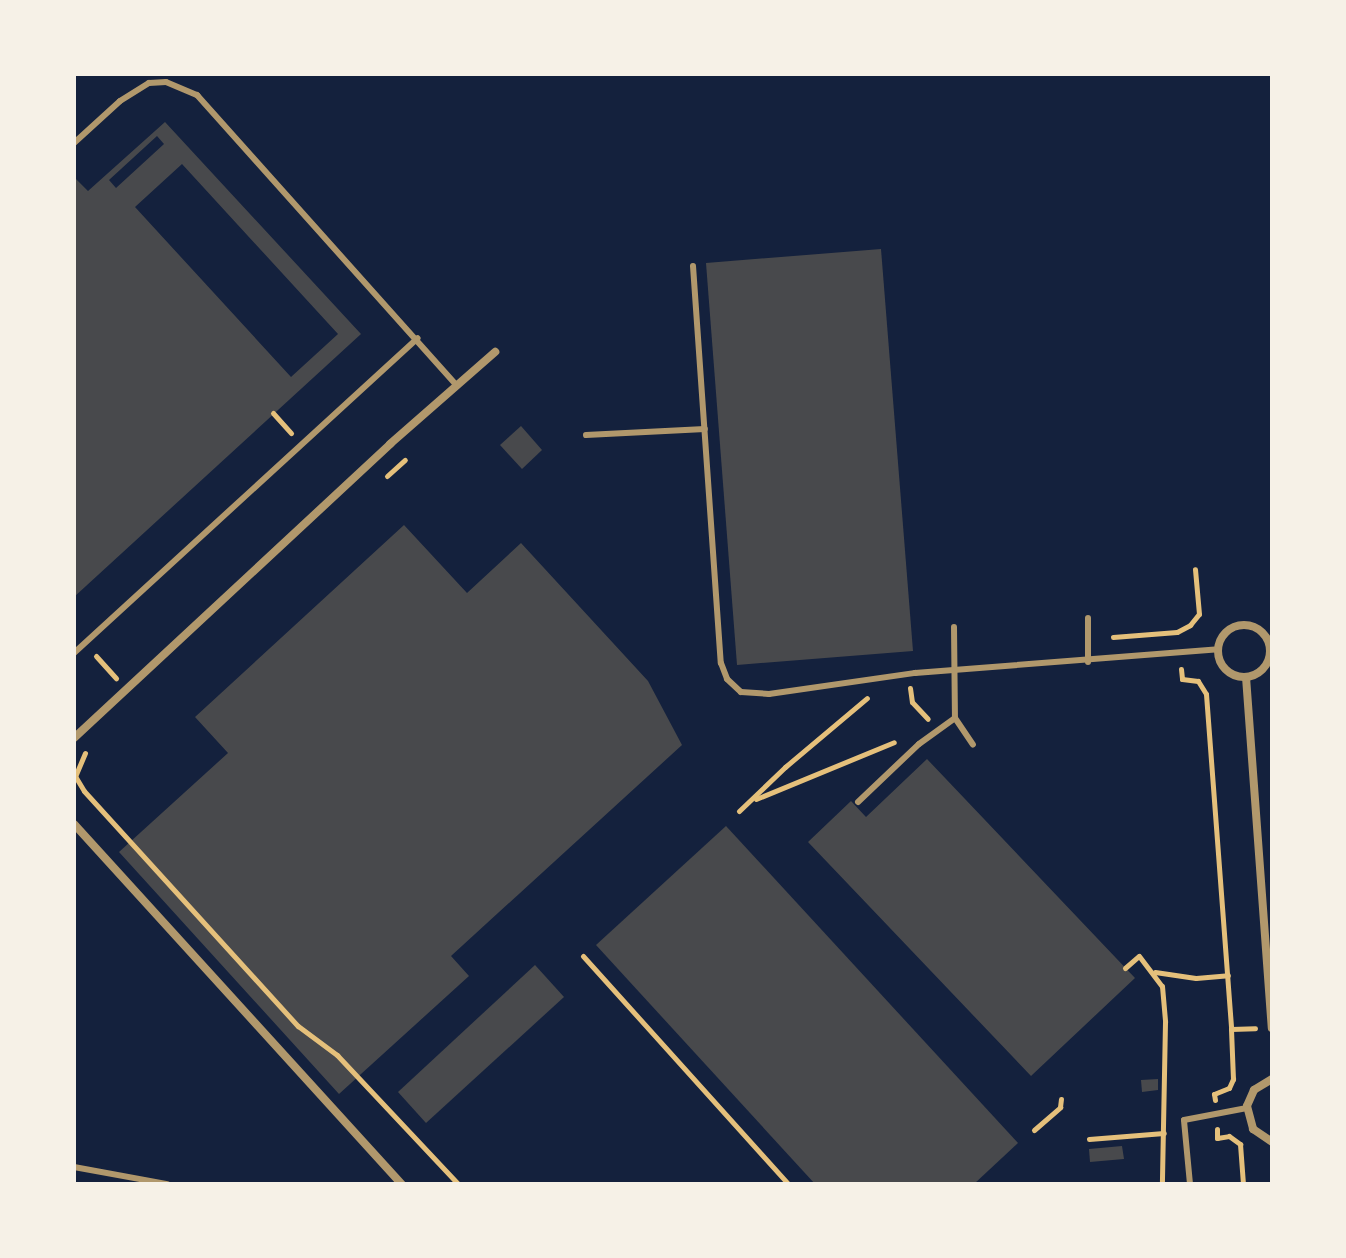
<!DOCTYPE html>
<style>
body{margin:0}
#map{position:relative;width:1346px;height:1258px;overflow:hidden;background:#14213d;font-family:"Archivo Narrow",sans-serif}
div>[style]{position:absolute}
.building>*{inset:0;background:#48494c}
.path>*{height:5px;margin:-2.5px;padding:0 2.5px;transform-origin:2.5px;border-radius:2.5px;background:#e5c07b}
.service>*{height:6px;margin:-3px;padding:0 3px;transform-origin:3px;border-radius:3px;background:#b1986c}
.minor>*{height:8px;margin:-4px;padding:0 4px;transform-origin:4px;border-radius:4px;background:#b1986c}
.minor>.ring{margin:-4px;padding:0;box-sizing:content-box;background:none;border:8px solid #b1986c;border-radius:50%}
span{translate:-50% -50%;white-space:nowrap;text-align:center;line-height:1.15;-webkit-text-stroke:6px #f6f1e7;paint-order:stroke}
.frame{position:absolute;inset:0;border:76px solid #f6f1e7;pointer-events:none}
</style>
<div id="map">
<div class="building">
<i style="clip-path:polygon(evenodd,165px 122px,361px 334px,74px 597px,74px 177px,88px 191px,165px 122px,157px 136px,164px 144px,116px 188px,109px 180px,157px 136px,165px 122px,182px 164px,338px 334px,291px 377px,135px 207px,182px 164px)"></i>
<i style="clip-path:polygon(881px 249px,913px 651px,737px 665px,706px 263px)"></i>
<i style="clip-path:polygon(521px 426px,542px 450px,522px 469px,500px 445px)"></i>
<i style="clip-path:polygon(404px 525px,467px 593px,521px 543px,648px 681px,682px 745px,451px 956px,469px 976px,339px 1094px,119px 852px,228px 753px,195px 717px)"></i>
<i style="clip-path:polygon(927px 759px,1135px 978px,1031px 1076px,808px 842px,851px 801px,866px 817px)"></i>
<i style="clip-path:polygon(726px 826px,1018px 1143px,974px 1184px,815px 1184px,596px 945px)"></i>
<i style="clip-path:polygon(535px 965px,564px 997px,426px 1123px,398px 1092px)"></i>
<i style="clip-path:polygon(1158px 1079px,1158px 1090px,1142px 1092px,1141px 1080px)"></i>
<i style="clip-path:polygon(1122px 1146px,1124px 1159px,1090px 1162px,1089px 1149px)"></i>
</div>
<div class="path">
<i style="left:273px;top:413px;width:27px;rotate:48deg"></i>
<i style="left:387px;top:476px;width:24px;rotate:-42deg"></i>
<i style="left:1113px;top:637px;width:64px;rotate:-4.5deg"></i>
<i style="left:1177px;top:632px;width:15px;rotate:-28deg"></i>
<i style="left:1190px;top:625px;width:14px;rotate:-51deg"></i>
<i style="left:1199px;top:614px;width:45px;rotate:-95.1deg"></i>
<i style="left:96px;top:656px;width:30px;rotate:48deg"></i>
<i style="left:1181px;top:669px;width:10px;rotate:84deg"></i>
<i style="left:1182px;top:679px;width:16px;rotate:7deg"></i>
<i style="left:1198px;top:681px;width:15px;rotate:58deg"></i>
<i style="left:1206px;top:694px;width:336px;rotate:85.7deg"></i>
<i style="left:910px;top:688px;width:14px;rotate:82deg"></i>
<i style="left:912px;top:702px;width:23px;rotate:47deg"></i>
<i style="left:85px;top:753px;width:25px;rotate:113deg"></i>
<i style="left:75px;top:776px;width:17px;rotate:59deg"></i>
<i style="left:84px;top:791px;width:318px;rotate:47.7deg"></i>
<i style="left:298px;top:1026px;width:49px;rotate:36.6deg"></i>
<i style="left:337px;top:1055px;width:177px;rotate:46.8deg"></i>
<i style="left:756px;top:799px;width:149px;rotate:-22.4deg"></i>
<i style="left:739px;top:811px;width:64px;rotate:-43.7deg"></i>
<i style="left:785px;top:767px;width:107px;rotate:-40.1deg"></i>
<i style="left:583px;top:956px;width:307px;rotate:48deg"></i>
<i style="left:1125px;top:968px;width:18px;rotate:-41deg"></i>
<i style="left:1139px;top:956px;width:38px;rotate:53deg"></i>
<i style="left:1162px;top:986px;width:36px;rotate:85deg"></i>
<i style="left:1165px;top:1022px;width:162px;rotate:91.1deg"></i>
<i style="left:1155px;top:972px;width:41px;rotate:8.3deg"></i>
<i style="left:1196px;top:978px;width:32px;rotate:-5deg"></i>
<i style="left:1215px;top:1100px;width:6px;rotate:-99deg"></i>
<i style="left:1214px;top:1094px;width:16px;rotate:-22deg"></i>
<i style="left:1229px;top:1088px;width:10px;rotate:-66deg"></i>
<i style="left:1233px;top:1079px;width:50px;rotate:-92.3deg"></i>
<i style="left:1231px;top:1029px;width:24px;rotate:-2deg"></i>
<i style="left:1217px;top:1129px;width:9px;rotate:90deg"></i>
<i style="left:1217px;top:1138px;width:12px;rotate:-9deg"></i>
<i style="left:1229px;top:1136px;width:14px;rotate:36deg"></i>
<i style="left:1240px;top:1144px;width:40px;rotate:85.7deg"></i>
<i style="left:1034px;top:1130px;width:35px;rotate:-41deg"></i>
<i style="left:1060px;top:1107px;width:8px;rotate:-83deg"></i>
<i style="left:1089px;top:1139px;width:75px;rotate:-4.6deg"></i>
</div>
<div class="service">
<i style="left:74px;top:143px;width:62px;rotate:-42.4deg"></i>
<i style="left:120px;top:101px;width:34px;rotate:-32deg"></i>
<i style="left:149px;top:83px;width:17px;rotate:-3deg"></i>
<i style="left:166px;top:82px;width:34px;rotate:23deg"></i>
<i style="left:197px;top:95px;width:390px;rotate:48.2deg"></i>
<i style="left:693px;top:266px;width:398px;rotate:86deg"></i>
<i style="left:721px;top:663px;width:17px;rotate:69deg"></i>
<i style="left:727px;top:679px;width:19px;rotate:43deg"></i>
<i style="left:741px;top:692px;width:28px;rotate:4deg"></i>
<i style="left:769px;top:694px;width:148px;rotate:-8.2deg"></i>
<i style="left:915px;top:673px;width:304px;rotate:-4.5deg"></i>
<i style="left:586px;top:435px;width:119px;rotate:-2.9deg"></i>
<i style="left:1088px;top:618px;width:44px;rotate:90deg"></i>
<i style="left:954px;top:627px;width:91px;rotate:89.4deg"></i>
<i style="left:955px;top:718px;width:32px;rotate:56deg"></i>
<i style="left:1271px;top:651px;width:1px;rotate:-45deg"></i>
<i style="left:74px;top:653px;width:466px;rotate:-42.5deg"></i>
<i style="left:858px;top:802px;width:84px;rotate:-43.6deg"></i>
<i style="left:919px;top:744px;width:44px;rotate:-35.8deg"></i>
<i style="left:74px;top:1167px;width:95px;rotate:10.4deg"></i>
<i style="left:1190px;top:1184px;width:64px;rotate:-95.4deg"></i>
<i style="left:1184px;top:1120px;width:64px;rotate:-10.8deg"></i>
</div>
<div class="minor">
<i class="ring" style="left:1218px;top:625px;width:44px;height:44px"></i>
<i style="left:1246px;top:677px;width:352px;rotate:85.8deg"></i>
<i style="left:74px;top:738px;width:432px;rotate:-42.9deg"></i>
<i style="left:390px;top:444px;width:140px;rotate:-41.2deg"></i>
<i style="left:74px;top:824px;width:487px;rotate:47.7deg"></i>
<i style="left:1272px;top:1079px;width:21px;rotate:149deg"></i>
<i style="left:1254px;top:1090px;width:17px;rotate:114deg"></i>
<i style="left:1247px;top:1106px;width:24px;rotate:75deg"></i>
<i style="left:1253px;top:1129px;width:23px;rotate:34deg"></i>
</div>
<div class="frame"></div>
</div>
